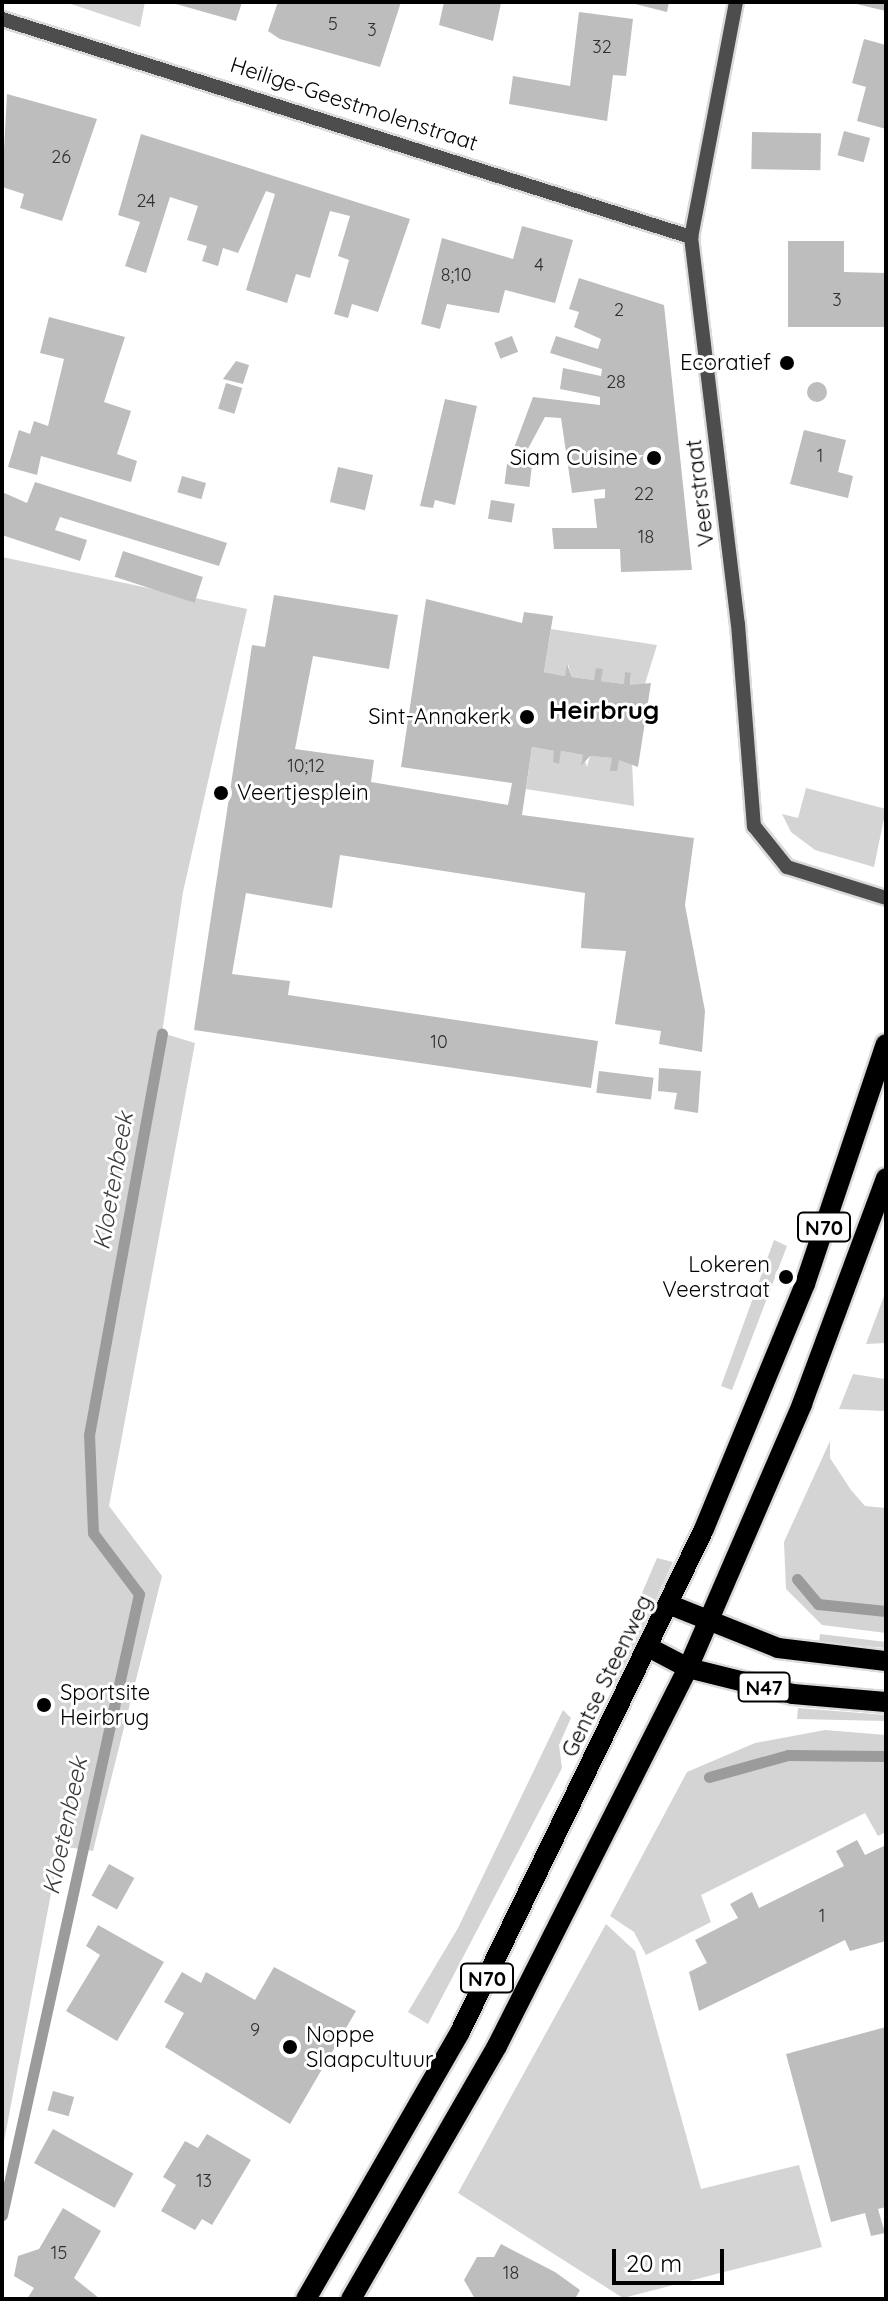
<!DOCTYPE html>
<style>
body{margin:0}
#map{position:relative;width:888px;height:2301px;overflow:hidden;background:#fff;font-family:Quicksand,sans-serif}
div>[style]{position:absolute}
.green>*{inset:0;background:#d4d4d4}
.stream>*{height:11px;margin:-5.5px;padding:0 5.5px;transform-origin:5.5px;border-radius:5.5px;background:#9b9b9b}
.building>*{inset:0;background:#bdbdbd;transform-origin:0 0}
.round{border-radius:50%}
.roads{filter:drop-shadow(2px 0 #dbdbdb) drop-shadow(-2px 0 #dbdbdb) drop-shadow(0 2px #dbdbdb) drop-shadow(0 -2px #dbdbdb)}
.minor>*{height:14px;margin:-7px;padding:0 7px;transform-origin:7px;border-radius:7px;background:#4d4d4d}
.major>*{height:20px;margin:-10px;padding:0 10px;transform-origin:10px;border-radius:10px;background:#000}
.dots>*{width:22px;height:22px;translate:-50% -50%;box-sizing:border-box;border:4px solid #fff;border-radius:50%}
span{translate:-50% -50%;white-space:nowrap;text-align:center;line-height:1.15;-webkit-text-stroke:6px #fff;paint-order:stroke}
.number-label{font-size:18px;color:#2f2f2f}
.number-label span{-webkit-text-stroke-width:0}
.shield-label span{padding:2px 6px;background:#fff;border:2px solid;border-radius:6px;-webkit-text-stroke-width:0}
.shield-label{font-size:20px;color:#000;font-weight:700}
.street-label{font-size:22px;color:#000}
.poi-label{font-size:22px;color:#000}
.right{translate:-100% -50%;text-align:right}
.left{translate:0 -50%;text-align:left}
.water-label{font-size:24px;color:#3c3c3c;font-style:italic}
.quarter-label{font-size:26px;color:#000;font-weight:700}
.frame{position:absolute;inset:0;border:4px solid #000;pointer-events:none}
.scale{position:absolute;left:612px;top:2249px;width:112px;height:36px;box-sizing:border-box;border:4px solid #000;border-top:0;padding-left:10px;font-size:24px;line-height:28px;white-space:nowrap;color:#000;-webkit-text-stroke:6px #fff;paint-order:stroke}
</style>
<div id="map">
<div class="green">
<i style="clip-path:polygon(65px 2px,145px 2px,140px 27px)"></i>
<i style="clip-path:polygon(2px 557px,247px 609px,183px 892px,162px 1033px,195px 1043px,109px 1506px,162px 1576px,93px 1851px,60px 1846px,2px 2152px)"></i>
<i style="clip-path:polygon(551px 629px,657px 645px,644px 687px,630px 685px,631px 673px,624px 684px,601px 681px,602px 669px,594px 680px,572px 677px,568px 664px,565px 676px,544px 672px)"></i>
<i style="clip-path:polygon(532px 747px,554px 751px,558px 763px,561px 751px,583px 755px,587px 767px,590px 756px,612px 758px,611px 771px,619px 760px,632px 761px,634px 806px,526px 789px)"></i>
<i style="clip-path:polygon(806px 788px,886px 809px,874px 867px,815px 850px,791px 832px,782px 814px,798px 818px)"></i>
<i style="clip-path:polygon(774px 1240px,787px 1246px,732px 1390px,721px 1386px)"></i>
<i style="clip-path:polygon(886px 1289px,886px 1343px,866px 1344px,884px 1296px)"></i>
<i style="clip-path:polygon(853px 1374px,885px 1379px,884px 1411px,839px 1409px)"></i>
<i style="clip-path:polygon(830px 1441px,830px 1458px,851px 1490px,865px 1506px,886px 1508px,886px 1633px,822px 1625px,786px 1589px,784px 1542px)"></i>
<i style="clip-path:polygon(657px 1558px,673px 1562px,616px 1686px,606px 1677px)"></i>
<i style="clip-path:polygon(820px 1634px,886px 1642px,886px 1648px,819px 1642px)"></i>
<i style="clip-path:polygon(798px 1708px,886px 1715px,886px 1721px,797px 1719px)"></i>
<i style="clip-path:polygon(563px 1710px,571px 1718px,559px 1745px,562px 1768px,428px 2024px,408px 2012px,458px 1928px)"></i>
<i style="clip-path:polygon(825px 1730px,886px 1735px,886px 1832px,878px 1836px,865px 1813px,701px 1895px,711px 1922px,646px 1955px,634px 1932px,610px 1916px,687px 1772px,755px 1743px)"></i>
<i style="clip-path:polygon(606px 1924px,635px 1951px,701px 2189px,799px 2165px,822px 2247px,623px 2298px,458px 2193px)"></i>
</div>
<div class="stream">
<i style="left:797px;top:1579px;width:33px;rotate:50deg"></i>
<i style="left:818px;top:1604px;width:68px;rotate:5.9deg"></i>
<i style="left:709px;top:1777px;width:82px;rotate:-15.6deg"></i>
<i style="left:788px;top:1755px;width:98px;rotate:0.6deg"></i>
<i style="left:2px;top:2215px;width:636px;rotate:-77.56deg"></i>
<i style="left:139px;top:1594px;width:76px;rotate:-127deg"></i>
<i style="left:93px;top:1533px;width:98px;rotate:-92.3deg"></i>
<i style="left:89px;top:1435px;width:408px;rotate:-79.7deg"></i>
</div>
<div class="building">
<i style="clip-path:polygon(169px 2px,242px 2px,236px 21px)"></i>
<i style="clip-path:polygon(278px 2px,401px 2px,380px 67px,280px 39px,268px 31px)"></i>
<i style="clip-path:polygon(444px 2px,501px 3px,493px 41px,439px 25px)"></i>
<i style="clip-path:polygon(627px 2px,669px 2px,667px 12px)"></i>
<i style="clip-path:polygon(852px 2px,886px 2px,886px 11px,852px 3px)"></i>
<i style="clip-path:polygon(579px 12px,633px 19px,626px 76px,613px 75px,607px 121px,509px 104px,513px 76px,570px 86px)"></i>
<i style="clip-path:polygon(864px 39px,886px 45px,886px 129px,857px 121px,866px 87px,852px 83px)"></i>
<i style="clip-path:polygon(7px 94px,97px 119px,62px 221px,20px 208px,24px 194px,2px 187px)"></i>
<i style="left:844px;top:131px;width:27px;height:25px;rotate:15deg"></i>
<i style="left:752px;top:132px;width:69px;height:37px;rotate:1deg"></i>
<i style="clip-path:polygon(141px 134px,410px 219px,378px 312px,352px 304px,348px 318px,334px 314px,349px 260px,338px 256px,350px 216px,330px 211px,310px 278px,296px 274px,287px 303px,246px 290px,275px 194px,266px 191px,238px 253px,223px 248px,218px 266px,202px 261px,207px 246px,187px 240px,198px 206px,170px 197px,146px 273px,125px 266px,140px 222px,118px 215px)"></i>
<i style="clip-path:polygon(522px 226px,573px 240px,555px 303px,505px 290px,499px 313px,447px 304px,440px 329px,421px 324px,442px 238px,513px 259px)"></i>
<i style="clip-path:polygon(788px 241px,844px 241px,844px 272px,886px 273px,886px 327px,788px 327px)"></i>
<i style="clip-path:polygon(579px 278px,664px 305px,692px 570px,621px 572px,620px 549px,554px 549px,552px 528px,597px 528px,594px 499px,605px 498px,605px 489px,572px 493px,561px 418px,545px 417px,522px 460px,511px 456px,533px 397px,600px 405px,600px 397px,560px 389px,563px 368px,601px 376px,602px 369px,550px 353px,556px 336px,598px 349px,601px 339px,574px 327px,579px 312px,569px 309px)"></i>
<i style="clip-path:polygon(49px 317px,125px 337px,104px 402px,131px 411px,117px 454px,137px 461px,131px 482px,41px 456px,37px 475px,8px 467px,19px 430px,30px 434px,34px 421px,48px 426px,64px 359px,40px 353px)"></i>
<i style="left:512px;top:336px;width:17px;height:19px;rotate:69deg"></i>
<i style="clip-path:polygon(236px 361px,249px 365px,243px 384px,223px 379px)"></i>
<i class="round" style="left:807px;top:382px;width:20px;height:20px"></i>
<i style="left:226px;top:383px;width:17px;height:27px;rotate:17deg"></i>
<i style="clip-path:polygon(445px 399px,477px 406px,455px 505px,435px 500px,433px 508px,420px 506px)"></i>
<i style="clip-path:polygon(804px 430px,846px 440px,838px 472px,853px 476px,848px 498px,790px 484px)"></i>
<i style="left:507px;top:464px;width:25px;height:20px;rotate:7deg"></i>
<i style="left:338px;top:467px;width:36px;height:36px;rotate:13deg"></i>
<i style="left:182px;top:476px;width:25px;height:17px;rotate:16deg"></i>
<i style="clip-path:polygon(35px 482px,227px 543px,219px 566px,60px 517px,55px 530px,87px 540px,80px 561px,2px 535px,2px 492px,27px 503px)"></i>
<i style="left:491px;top:500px;width:24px;height:19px;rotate:9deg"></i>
<i style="left:123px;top:551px;width:84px;height:27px;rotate:18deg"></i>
<i style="clip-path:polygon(274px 595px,398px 615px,389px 669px,313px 656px,295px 749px,374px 760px,371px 782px,508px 805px,512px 783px,401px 767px,426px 599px,522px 623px,524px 612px,553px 616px,544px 672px,565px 676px,567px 664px,572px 677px,594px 680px,596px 668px,603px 669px,601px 681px,624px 684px,625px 672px,631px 673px,630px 685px,651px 683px,638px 767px,619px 760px,617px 771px,610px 771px,612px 758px,590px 756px,581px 766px,583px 755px,561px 751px,559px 764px,553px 762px,554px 751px,532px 747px,522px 815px,694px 838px,685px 905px,705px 1011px,702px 1052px,659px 1044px,661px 1031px,615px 1024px,626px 951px,581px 948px,585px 893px,340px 855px,332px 908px,246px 893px,232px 974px,290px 981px,288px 995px,598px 1041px,591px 1088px,194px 1030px,252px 645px,265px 647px)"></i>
<i style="clip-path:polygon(659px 1068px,701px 1071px,698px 1113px,674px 1109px,677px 1093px,658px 1091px)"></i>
<i style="left:599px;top:1071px;width:55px;height:22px;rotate:7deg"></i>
<i style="clip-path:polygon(857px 1840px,865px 1855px,886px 1845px,886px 1941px,850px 1951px,845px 1940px,699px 2011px,689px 1972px,707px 1963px,695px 1940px,738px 1918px,730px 1904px,752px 1892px,759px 1908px,844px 1866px,836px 1851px)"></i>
<i style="left:109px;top:1864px;width:29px;height:36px;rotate:29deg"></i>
<i style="clip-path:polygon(98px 1925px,164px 1962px,117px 2041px,66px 2011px,100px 1955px,86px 1946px)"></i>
<i style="clip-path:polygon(274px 1967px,356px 2011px,290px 2124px,165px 2047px,184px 2013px,164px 2002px,182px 1972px,201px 1983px,206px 1972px,255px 2000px)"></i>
<i style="clip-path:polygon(886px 2027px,886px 2207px,878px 2209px,885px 2233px,871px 2236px,865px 2213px,831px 2222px,786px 2054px)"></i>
<i style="left:53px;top:2091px;width:22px;height:20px;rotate:16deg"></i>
<i style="left:53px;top:2129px;width:92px;height:39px;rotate:29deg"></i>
<i style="clip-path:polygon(207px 2134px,251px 2160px,212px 2225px,202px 2219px,195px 2230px,161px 2211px,176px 2185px,163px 2177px,185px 2141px,198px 2148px)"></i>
<i style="clip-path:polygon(63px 2208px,101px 2231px,74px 2278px,100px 2299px,27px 2299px,34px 2288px,14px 2276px,18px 2256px,39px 2249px)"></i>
<i style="clip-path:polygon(501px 2244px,555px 2272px,580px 2290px,575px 2299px,475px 2299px,464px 2280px,477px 2257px,494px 2257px)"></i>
</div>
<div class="roads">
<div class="minor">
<i style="left:736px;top:2px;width:239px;rotate:100.8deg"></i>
<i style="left:691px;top:237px;width:390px;rotate:83.1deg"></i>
<i style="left:738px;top:624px;width:203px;rotate:85.5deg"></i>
<i style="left:754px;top:826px;width:53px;rotate:51.2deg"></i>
<i style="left:787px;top:867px;width:104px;rotate:17.4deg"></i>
<i style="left:2px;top:19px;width:723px;rotate:17.56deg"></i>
</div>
<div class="major">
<i style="left:668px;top:1604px;width:118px;rotate:21.8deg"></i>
<i style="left:778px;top:1648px;width:109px;rotate:6.9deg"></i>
<i style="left:648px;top:1647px;width:45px;rotate:27.7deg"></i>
<i style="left:688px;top:1668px;width:108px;rotate:13.9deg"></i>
<i style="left:793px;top:1694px;width:93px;rotate:4.9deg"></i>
<i style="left:306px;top:2299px;width:308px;rotate:-60deg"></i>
<i style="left:460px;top:2032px;width:559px;rotate:-64.12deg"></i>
<i style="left:704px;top:1529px;width:265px;rotate:-67.6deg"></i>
<i style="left:805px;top:1284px;width:253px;rotate:-71.4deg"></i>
<i style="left:351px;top:2299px;width:292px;rotate:-60deg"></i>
<i style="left:497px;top:2046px;width:424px;rotate:-63.2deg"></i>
<i style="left:688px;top:1668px;width:288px;rotate:-66.6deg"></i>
<i style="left:802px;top:1404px;width:241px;rotate:-69.6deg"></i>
</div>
</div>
<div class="dots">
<i style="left:787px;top:363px;background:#000"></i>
<i style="left:654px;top:458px;background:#000"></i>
<i style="left:527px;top:717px;background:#000"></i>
<i style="left:221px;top:793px;background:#000"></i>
<i style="left:786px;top:1277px;background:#000"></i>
<i style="left:44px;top:1705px;background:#000"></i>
<i style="left:290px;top:2047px;background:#000"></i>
</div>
<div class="number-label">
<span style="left:333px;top:24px">5</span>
<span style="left:372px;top:30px">3</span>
<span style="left:602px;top:47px">32</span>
<span style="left:61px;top:157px">26</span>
<span style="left:146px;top:201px">24</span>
<span style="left:539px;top:265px">4</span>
<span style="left:456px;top:275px">8;10</span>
<span style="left:837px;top:300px">3</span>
<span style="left:619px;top:310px">2</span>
<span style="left:616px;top:382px">28</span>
<span style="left:820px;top:456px">1</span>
<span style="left:644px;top:494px">22</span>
<span style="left:646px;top:537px">18</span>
<span style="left:306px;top:766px">10;12</span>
<span style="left:439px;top:1042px">10</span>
<span style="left:822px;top:1916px">1</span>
<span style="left:255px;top:2030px">9</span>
<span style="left:204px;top:2181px">13</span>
<span style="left:59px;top:2253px">15</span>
<span style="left:511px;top:2273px">18</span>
</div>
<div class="shield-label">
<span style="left:824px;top:1227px">N70</span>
<span style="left:764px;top:1687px">N47</span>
<span style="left:487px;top:1978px">N70</span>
</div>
<div class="street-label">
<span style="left:354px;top:104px;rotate:18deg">Heilige-Geestmolenstraat</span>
<span style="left:700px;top:493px;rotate:-97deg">Veerstraat</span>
<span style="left:607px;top:1676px;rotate:-64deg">Gentse Steenweg</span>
</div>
<div class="poi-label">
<span class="right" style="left:771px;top:363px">Ecoratief</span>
<span class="right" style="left:638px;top:458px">Siam Cuisine</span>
<span class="right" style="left:511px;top:717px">Sint-Annakerk</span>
<span class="left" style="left:237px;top:793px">Veertjesplein</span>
<span class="right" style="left:770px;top:1277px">Lokeren<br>Veerstraat</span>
<span class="left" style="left:60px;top:1705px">Sportsite<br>Heirbrug</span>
<span class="left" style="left:306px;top:2047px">Noppe<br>Slaapcultuur</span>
</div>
<div class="water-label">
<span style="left:113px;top:1181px;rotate:-80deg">Kloetenbeek</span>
<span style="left:65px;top:1826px;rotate:-78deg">Kloetenbeek</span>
</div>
<div class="quarter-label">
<span style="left:604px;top:710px">Heirbrug</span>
</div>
<div class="frame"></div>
<div class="scale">20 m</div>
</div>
